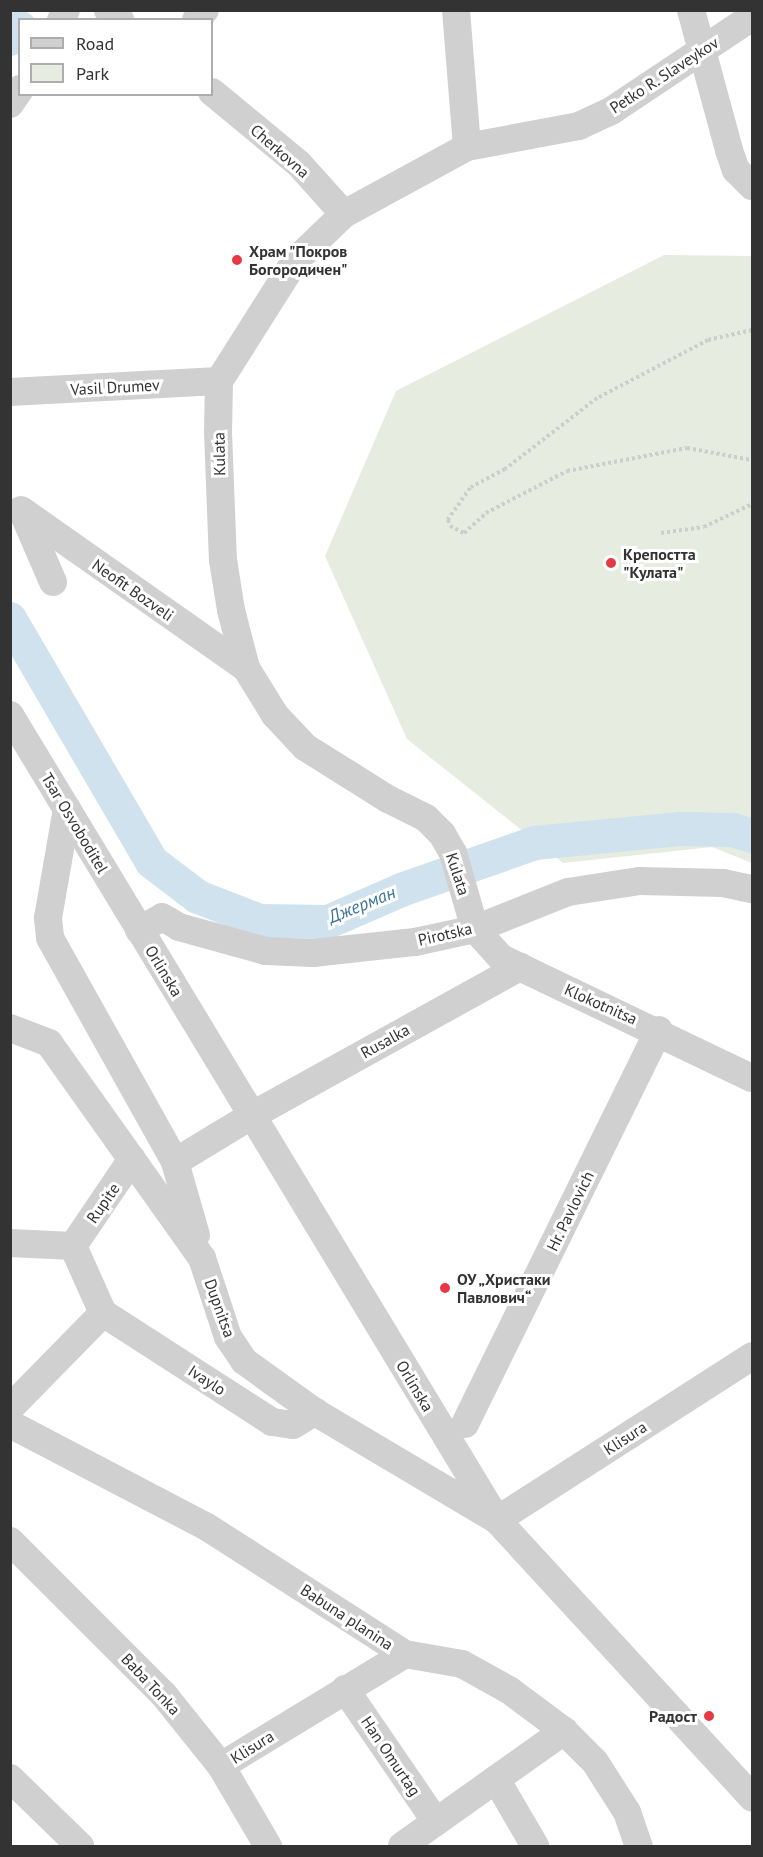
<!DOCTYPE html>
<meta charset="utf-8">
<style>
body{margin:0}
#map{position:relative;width:763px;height:1857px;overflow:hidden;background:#fff;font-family:"PT Sans",sans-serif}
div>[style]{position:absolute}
.green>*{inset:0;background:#e6ecdf}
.river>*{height:34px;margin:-17px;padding:0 17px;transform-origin:17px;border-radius:17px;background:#cfe2ee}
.path>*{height:4px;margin-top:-2px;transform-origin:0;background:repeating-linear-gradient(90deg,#cdcdcd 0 3px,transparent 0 6px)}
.minor>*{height:28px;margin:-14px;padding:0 14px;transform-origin:14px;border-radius:14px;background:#d0d0d0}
.dots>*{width:16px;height:16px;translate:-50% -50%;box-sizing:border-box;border:3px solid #fff;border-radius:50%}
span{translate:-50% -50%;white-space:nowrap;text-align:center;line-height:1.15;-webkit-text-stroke:6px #fff;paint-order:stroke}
.street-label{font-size:16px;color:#333}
.poi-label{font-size:16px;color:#333;font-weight:700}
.left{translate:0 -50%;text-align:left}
.right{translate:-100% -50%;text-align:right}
.water-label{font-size:18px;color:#3f7597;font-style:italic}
.frame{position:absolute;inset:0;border:12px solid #333;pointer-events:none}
.legend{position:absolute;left:18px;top:18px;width:195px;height:78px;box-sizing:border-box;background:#fff;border:2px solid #adadad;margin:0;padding:8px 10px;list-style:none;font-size:18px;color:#333}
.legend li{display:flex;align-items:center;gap:12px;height:30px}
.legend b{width:30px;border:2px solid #adadad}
</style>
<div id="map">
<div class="green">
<i style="clip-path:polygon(664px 255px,752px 256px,752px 863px,712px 847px,563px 863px,407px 739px,325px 556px,396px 391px)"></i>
</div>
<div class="river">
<i style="left:10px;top:39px;width:15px;rotate:-48deg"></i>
<i style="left:10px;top:619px;width:281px;rotate:59.7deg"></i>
<i style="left:152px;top:862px;width:58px;rotate:37.3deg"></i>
<i style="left:198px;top:897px;width:66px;rotate:21.2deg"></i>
<i style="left:260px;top:921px;width:68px;rotate:0.8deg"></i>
<i style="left:328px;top:922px;width:83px;rotate:-23.5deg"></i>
<i style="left:404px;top:889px;width:139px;rotate:-19.3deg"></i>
<i style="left:535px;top:843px;width:147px;rotate:-5.5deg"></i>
<i style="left:681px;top:829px;width:52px;rotate:1.1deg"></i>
<i style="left:733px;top:830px;width:20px;rotate:18deg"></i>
</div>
<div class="path">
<i style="left:752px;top:330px;width:45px;rotate:167.2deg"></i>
<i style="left:708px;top:340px;width:125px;rotate:152.4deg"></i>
<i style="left:597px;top:398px;width:116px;rotate:142.3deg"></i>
<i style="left:505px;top:469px;width:40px;rotate:152deg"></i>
<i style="left:470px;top:488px;width:39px;rotate:125deg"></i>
<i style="left:448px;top:520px;width:6px;rotate:72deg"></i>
<i style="left:450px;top:526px;width:16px;rotate:27deg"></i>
<i style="left:464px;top:533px;width:30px;rotate:-42deg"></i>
<i style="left:486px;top:513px;width:91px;rotate:-27.4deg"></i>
<i style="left:567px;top:471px;width:122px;rotate:-10.9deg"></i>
<i style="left:687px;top:448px;width:66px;rotate:10.5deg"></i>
<i style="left:661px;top:533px;width:43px;rotate:-7.9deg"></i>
<i style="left:704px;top:527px;width:53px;rotate:-25.6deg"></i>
</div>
<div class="minor">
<i style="left:108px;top:10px;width:16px;rotate:40deg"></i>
<i style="left:456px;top:10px;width:137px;rotate:85.4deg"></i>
<i style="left:691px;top:10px;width:145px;rotate:74.8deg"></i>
<i style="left:729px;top:150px;width:21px;rotate:71deg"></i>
<i style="left:736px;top:170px;width:23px;rotate:45deg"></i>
<i style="left:752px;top:17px;width:169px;rotate:146.3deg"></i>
<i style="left:611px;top:111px;width:35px;rotate:155deg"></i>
<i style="left:579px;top:126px;width:114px;rotate:169.4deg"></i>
<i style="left:467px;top:147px;width:140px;rotate:151.4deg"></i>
<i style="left:344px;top:214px;width:68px;rotate:136.2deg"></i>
<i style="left:295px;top:261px;width:142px;rotate:122.3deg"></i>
<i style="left:219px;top:381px;width:51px;rotate:91.1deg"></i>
<i style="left:218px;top:432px;width:128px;rotate:87.8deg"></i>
<i style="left:223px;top:560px;width:51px;rotate:80.9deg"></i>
<i style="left:231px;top:610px;width:60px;rotate:75.5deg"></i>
<i style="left:246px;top:668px;width:55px;rotate:58.3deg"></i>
<i style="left:275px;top:715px;width:44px;rotate:46.8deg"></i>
<i style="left:305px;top:747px;width:98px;rotate:32.1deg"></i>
<i style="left:388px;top:799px;width:42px;rotate:26.6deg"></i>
<i style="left:426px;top:818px;width:23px;rotate:45deg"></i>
<i style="left:442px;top:834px;width:22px;rotate:60deg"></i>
<i style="left:453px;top:853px;width:79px;rotate:73.9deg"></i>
<i style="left:475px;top:929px;width:39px;rotate:48deg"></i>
<i style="left:501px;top:958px;width:278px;rotate:25.6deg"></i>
<i style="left:61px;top:20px;width:11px;rotate:-63deg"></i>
<i style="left:196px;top:20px;width:13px;rotate:-48deg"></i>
<i style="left:212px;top:92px;width:113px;rotate:39.6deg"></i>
<i style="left:299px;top:164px;width:67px;rotate:48deg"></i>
<i style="left:10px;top:104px;width:18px;rotate:-56deg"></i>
<i style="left:10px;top:392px;width:209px;rotate:-3deg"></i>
<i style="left:21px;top:510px;width:275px;rotate:35.1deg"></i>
<i style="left:24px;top:515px;width:73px;rotate:66.6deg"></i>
<i style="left:10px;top:715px;width:941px;rotate:58.83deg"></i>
<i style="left:497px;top:1520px;width:377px;rotate:47.4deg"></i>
<i style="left:67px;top:809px;width:111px;rotate:99.9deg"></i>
<i style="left:48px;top:918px;width:20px;rotate:84deg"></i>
<i style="left:50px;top:938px;width:257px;rotate:60.8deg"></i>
<i style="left:175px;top:1162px;width:76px;rotate:74deg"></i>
<i style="left:139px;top:930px;width:26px;rotate:-29deg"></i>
<i style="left:162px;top:917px;width:20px;rotate:30deg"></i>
<i style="left:179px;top:927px;width:90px;rotate:15.4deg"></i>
<i style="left:266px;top:951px;width:47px;rotate:2.4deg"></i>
<i style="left:313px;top:953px;width:103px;rotate:-6.2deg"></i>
<i style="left:415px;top:942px;width:61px;rotate:-12.2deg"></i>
<i style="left:475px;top:929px;width:100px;rotate:-21.7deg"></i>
<i style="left:568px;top:892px;width:73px;rotate:-8.7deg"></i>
<i style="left:640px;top:881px;width:83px;rotate:1.4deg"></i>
<i style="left:723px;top:883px;width:30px;rotate:12deg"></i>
<i style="left:10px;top:1028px;width:42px;rotate:21deg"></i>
<i style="left:49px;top:1043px;width:264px;rotate:54.6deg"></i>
<i style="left:202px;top:1258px;width:83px;rotate:71.8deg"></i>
<i style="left:228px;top:1337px;width:29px;rotate:56deg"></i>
<i style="left:244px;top:1361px;width:87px;rotate:35.7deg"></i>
<i style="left:315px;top:1412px;width:212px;rotate:30.7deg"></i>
<i style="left:497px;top:1520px;width:303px;rotate:-32.7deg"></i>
<i style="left:175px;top:1162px;width:89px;rotate:-31.2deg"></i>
<i style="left:251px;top:1116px;width:308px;rotate:-29deg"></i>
<i style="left:10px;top:1243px;width:63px;rotate:2.7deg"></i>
<i style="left:73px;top:1246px;width:73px;rotate:65.9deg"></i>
<i style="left:73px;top:1246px;width:105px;rotate:-55.9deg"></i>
<i style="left:103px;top:1313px;width:201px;rotate:32.8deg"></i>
<i style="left:272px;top:1422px;width:21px;rotate:8deg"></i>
<i style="left:293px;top:1425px;width:26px;rotate:-31deg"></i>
<i style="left:10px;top:1408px;width:133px;rotate:-45.6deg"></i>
<i style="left:10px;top:1424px;width:222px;rotate:27.6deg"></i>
<i style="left:207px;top:1527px;width:235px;rotate:32.7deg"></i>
<i style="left:405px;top:1654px;width:58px;rotate:10deg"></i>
<i style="left:462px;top:1664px;width:54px;rotate:29deg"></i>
<i style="left:509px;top:1690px;width:69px;rotate:36.7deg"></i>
<i style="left:564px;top:1731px;width:44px;rotate:45deg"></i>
<i style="left:595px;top:1762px;width:59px;rotate:57.4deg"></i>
<i style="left:627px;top:1812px;width:36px;rotate:71deg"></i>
<i style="left:465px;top:1424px;width:439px;rotate:-63.8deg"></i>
<i style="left:10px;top:1541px;width:218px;rotate:45deg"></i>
<i style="left:164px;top:1695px;width:91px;rotate:51.2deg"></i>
<i style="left:221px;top:1766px;width:93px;rotate:59.6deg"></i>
<i style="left:345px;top:1689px;width:161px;rotate:55.6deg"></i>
<i style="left:221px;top:1766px;width:215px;rotate:-31.3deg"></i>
<i style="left:10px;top:1778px;width:98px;rotate:44.2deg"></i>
<i style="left:496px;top:1779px;width:78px;rotate:59.8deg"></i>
<i style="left:402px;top:1846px;width:199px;rotate:-35.4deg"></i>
</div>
<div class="dots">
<i style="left:237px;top:260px;background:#e63946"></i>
<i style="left:611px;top:563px;background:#e63946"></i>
<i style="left:445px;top:1288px;background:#e63946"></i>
<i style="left:709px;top:1716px;background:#e63946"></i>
</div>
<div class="street-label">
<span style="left:664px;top:75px;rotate:-33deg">Petko R. Slaveykov</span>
<span style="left:280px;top:151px;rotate:41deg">Cherkovna</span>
<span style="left:115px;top:387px;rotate:-3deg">Vasil Drumev</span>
<span style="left:219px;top:454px;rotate:-91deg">Kulata</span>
<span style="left:133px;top:590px;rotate:35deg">Neofit Bozveli</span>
<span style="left:75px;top:823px;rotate:59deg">Tsar Osvoboditel</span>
<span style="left:458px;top:874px;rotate:72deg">Kulata</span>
<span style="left:445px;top:934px;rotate:-13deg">Pirotska</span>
<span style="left:164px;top:971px;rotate:59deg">Orlinska</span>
<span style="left:601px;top:1004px;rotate:24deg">Klokotnitsa</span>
<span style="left:385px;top:1041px;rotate:-29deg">Rusalka</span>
<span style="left:103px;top:1203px;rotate:-55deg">Rupite</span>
<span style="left:570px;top:1211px;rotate:-64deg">Hr. Pavlovich</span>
<span style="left:220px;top:1308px;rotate:70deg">Dupnitsa</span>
<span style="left:207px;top:1380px;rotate:33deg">Ivaylo</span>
<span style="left:415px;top:1386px;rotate:59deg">Orlinska</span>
<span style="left:625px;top:1438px;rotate:-33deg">Klisura</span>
<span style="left:347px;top:1617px;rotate:33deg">Babuna planina</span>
<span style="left:151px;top:1684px;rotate:47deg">Baba Tonka</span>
<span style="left:252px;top:1747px;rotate:-32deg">Klisura</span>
<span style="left:391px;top:1756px;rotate:56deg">Han Omurtag</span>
</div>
<div class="poi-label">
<span class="left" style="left:249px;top:260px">Храм "Покров<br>Богородичен"</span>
<span class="left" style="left:623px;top:563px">Крепостта<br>"Кулата"</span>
<span class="left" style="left:457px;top:1288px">ОУ „Христаки<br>Павлович“</span>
<span class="right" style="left:697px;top:1716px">Радост</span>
</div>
<div class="water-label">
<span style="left:362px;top:905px;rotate:-22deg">Джерман</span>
</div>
<div class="frame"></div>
<ul class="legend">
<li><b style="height:8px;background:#d0d0d0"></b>Road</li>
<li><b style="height:16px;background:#e6ecdf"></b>Park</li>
</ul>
</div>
